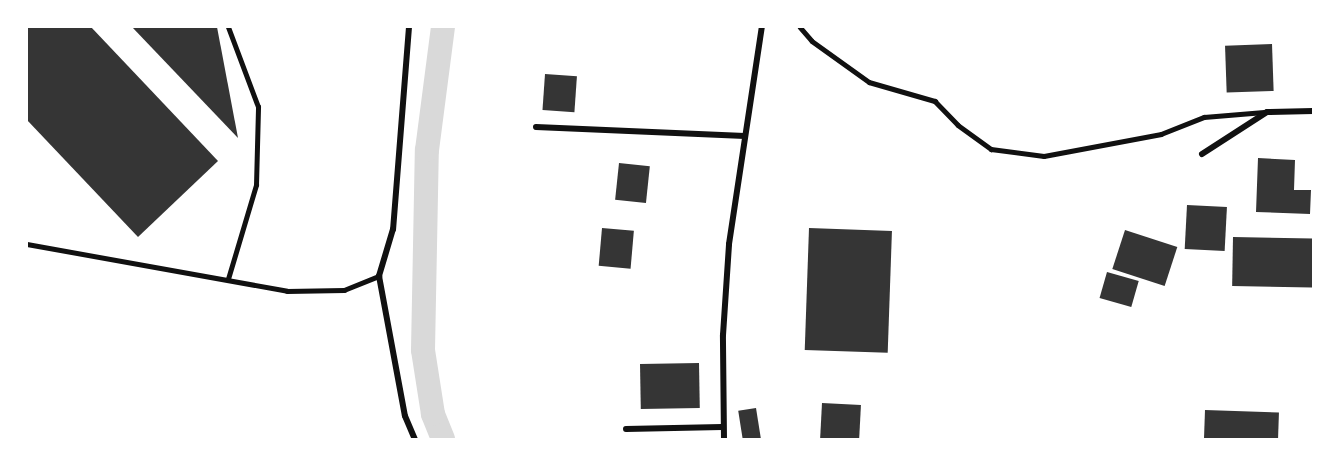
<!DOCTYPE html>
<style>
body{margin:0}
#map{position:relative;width:1340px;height:466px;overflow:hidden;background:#fff;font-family:Jost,sans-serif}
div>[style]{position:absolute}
.canal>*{height:24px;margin:-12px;padding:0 12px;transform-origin:12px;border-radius:12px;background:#d9d9d9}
.building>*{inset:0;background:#353535;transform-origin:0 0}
.service>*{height:4.5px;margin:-2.25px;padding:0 2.25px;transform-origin:2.25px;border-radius:2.25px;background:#111}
.minor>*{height:6px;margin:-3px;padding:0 3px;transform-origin:3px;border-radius:3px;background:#111}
span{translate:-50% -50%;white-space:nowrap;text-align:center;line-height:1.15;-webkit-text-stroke:4.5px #fff;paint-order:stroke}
.frame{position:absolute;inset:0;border:28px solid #fff;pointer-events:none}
</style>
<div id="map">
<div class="canal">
<i style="left:443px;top:439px;width:27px;rotate:-112deg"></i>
<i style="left:433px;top:414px;width:65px;rotate:-98.9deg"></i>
<i style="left:423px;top:350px;width:200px;rotate:-88.9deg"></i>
<i style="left:427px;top:150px;width:124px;rotate:-82.6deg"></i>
</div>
<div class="building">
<i style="clip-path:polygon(27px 27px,91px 27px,218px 161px,138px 237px,27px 120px)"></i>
<i style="clip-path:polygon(132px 27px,217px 27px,238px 138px)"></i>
<i style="left:1272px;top:44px;width:47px;height:47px;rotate:88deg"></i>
<i style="left:545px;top:74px;width:32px;height:36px;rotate:4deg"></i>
<i style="clip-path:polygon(1258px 158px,1295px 160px,1294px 190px,1311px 190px,1310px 214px,1256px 212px)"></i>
<i style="left:619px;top:163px;width:31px;height:37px;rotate:6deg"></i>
<i style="left:1187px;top:205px;width:40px;height:44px;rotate:3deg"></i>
<i style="left:602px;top:228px;width:32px;height:38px;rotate:5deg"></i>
<i style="left:809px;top:228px;width:83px;height:122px;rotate:2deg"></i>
<i style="left:1125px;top:230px;width:55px;height:41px;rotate:18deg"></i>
<i style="left:1233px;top:237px;width:80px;height:49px;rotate:1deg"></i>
<i style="left:1107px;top:272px;width:33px;height:27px;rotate:16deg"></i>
<i style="left:699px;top:363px;width:45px;height:59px;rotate:89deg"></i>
<i style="left:822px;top:403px;width:39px;height:36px;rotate:3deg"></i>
<i style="left:756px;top:408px;width:31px;height:18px;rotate:81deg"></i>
<i style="left:1205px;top:410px;width:74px;height:29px;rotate:2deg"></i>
</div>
<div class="service">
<i style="left:800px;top:27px;width:18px;rotate:49deg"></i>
<i style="left:812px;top:41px;width:70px;rotate:35.7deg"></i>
<i style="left:869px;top:82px;width:69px;rotate:16.1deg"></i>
<i style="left:935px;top:101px;width:33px;rotate:46deg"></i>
<i style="left:958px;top:125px;width:41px;rotate:36deg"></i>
<i style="left:991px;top:149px;width:53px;rotate:7.5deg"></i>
<i style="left:1044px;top:156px;width:119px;rotate:-10.6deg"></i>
<i style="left:1161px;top:134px;width:46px;rotate:-21.6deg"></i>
<i style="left:1204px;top:117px;width:60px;rotate:-4.8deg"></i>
<i style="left:27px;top:244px;width:264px;rotate:10.2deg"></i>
<i style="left:287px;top:291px;width:57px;rotate:-1deg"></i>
<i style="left:344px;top:290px;width:38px;rotate:-22deg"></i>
<i style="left:228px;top:279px;width:98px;rotate:-73.4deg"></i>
<i style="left:256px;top:185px;width:78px;rotate:-88.5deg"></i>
<i style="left:258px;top:107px;width:85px;rotate:-110.6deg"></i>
</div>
<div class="minor">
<i style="left:409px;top:27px;width:203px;rotate:94.5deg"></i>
<i style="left:393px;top:229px;width:49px;rotate:106.6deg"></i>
<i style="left:379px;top:276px;width:142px;rotate:79.5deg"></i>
<i style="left:405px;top:416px;width:25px;rotate:67deg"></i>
<i style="left:536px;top:127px;width:209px;rotate:2.5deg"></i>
<i style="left:1202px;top:154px;width:77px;rotate:-32.9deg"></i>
<i style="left:1267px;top:112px;width:46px;rotate:-1.2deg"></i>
<i style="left:626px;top:429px;width:96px;rotate:-1.2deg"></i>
<i style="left:724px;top:439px;width:104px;rotate:-90.6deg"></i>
<i style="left:723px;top:335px;width:91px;rotate:-86.2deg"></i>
<i style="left:729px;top:244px;width:219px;rotate:-81.4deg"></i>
</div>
<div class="frame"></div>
</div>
